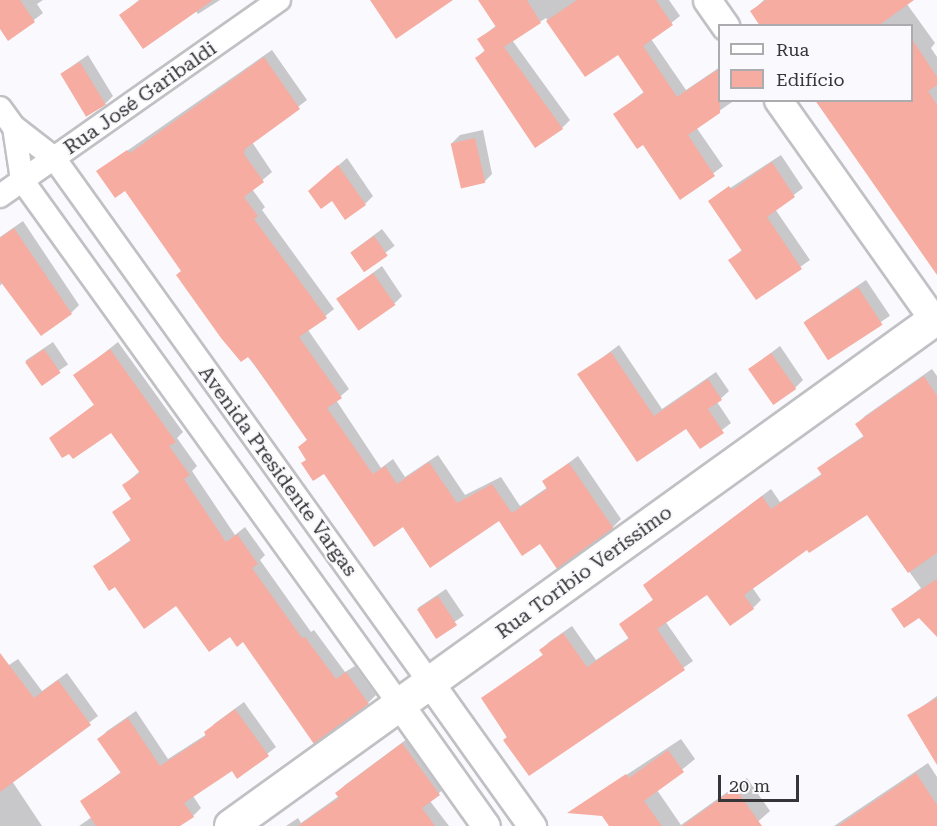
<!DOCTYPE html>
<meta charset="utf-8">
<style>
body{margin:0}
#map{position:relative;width:937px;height:826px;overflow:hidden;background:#fafafe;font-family:"Roboto Serif",serif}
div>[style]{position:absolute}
.shadow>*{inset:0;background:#0003;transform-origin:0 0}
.building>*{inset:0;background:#f6aca0;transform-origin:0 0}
.roads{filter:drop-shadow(2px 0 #c1c0c4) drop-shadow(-2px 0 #c1c0c4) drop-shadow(0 2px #c1c0c4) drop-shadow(0 -2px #c1c0c4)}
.minor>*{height:22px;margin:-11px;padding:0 11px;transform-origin:11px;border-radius:11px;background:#fff}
.tertiary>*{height:27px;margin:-13.5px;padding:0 13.5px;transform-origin:13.5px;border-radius:13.5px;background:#fff}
.secondary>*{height:32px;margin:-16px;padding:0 16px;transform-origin:16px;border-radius:16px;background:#fff}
span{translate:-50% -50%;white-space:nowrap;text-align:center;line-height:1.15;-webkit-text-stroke:4.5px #fafafe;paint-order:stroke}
.street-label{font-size:20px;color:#363638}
.legend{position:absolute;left:718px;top:24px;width:195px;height:78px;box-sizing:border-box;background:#fafafe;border:2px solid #acacaf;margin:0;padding:8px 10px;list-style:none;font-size:18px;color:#363638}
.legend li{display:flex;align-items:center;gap:12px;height:30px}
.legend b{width:30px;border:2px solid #acacaf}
.scale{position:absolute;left:718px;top:775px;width:81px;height:27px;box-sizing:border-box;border:3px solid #363638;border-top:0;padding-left:8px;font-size:18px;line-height:21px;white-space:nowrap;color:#363638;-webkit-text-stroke:4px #fafafe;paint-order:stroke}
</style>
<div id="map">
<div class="shadow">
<i style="clip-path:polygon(0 0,43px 0,37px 4px,43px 13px,9px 39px,0 26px)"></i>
<i style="clip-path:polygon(139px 0,220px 0,198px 14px,195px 10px,121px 15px)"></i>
<i style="clip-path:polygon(480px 0,669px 0,680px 16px,651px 39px,686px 90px,720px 67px,720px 100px,735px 100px,696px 127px,723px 166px,680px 198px,643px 143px,615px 114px,645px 91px,619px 53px,585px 75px,546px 18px,512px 40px,570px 120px,562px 128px,477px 58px,486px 49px,479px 39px,497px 25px)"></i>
<i style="clip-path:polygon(764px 0,904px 0,935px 43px,931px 48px,937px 57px,937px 272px,815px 100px,912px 100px,912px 26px,762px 26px,752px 11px)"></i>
<i style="clip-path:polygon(272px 50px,307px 100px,252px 142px,272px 172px,252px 189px,265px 207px,262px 210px,334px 309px,308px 330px,349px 389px,336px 400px,381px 468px,393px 459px,405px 477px,438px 455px,465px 495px,501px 477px,520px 506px,548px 487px,544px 481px,578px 456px,621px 519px,613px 527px,540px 542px,500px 519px,404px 525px,324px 472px,307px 459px,299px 447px,308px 439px,126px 189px,98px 171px)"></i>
<i style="clip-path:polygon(88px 55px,113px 96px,105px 104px,62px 73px)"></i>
<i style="clip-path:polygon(483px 130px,492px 174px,484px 182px,452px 143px,460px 135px)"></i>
<i style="clip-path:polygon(781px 155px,803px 188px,775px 209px,810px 260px,756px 298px,730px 260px,743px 249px,710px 201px)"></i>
<i style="clip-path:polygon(347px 158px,373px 196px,365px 204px,332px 199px,318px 183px)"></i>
<i style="clip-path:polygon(23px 221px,79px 305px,71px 313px,3px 282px,0 286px,0 237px)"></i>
<i style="left:382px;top:229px;width:21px;height:38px;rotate:53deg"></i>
<i style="clip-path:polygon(382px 266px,402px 296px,394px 304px,338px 299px)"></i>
<i style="left:866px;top:280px;width:43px;height:74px;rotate:56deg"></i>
<i style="left:53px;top:342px;width:27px;height:33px;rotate:56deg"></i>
<i style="clip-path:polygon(118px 342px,183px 432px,177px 438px,197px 466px,192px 471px,235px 535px,245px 527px,265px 555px,260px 560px,311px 632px,314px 630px,345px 672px,355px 666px,376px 695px,368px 703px,176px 604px,115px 585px,95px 566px,132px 539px,114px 513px,132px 498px,124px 485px,140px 471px,112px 431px,51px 438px,95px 404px,75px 376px)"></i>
<i style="clip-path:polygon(619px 345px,662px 409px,716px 372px,729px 391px,717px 402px,731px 423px,700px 447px,686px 427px,637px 460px,579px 375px)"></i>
<i style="clip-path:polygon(780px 346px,803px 380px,795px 388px,750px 369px)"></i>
<i style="clip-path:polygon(932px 369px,937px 376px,937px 635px,919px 616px,893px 609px,921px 588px,867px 513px,807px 547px,752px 587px,761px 600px,753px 608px,708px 592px,665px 621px,693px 661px,529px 774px,483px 698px,544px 654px,541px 650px,549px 642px,572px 626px,596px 660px,630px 637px,621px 624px,654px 599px,653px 578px,771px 489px,780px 502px,823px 473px,819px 469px,827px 461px,865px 435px,857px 424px,865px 416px)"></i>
<i style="left:446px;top:589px;width:32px;height:34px;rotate:56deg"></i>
<i style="clip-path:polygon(18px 659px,42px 691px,67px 673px,98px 716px,12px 781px,42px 826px,0 826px,0 671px)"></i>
<i style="clip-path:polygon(937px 696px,937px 732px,909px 716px)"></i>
<i style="clip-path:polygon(244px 702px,276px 747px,238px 777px,232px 769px,193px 796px,201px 808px,193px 816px,177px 826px,79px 826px,92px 817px,81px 802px,121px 772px,99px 739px,107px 731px,136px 711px,168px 759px,207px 734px,214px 724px)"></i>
<i style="clip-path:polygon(411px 736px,447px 786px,430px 801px,449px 826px,286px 826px,298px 818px,301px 823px,339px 796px,337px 793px,345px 785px)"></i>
<i style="clip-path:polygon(681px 739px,695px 759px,657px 790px,681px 825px,747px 778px,770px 811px,753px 826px,611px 826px,603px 815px,570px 812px)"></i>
<i style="clip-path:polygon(928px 763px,937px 777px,937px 826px,834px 826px)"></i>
</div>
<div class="building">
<i style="clip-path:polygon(0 0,20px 0,35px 22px,8px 41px,0 29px)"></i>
<i style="clip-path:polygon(140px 0,213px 0,143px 49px,119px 15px)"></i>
<i style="clip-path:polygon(370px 0,453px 0,396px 39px)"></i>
<i style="clip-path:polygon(478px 0,527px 0,541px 23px,504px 47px,563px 129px,535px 148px,475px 58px,485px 51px,477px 39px,496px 27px)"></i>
<i style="clip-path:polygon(577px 0,656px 0,673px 25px,643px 46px,677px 97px,720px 68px,720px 113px,688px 135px,715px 176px,680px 200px,643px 145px,637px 149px,613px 114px,644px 93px,618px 55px,585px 77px,546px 21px)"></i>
<i style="clip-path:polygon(766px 0,914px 0,878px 26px,760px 26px,750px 11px)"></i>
<i style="clip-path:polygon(912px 39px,937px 77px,937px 85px,928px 91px,937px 105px,937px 275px,815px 100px,912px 100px)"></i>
<i style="clip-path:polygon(264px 57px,300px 109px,245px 149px,244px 154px,264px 182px,244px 197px,258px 216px,254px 219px,327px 318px,299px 337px,342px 398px,327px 408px,373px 474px,385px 466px,397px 484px,429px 462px,457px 503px,492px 484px,512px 513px,547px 489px,542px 481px,569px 463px,614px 529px,557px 569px,540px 544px,522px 556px,499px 521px,430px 568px,403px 527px,374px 547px,324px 474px,313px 481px,301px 463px,306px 460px,298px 447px,307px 440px,254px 364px,248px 357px,241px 362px,221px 338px,176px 275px,181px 271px,125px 191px,115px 198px,96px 171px,127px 150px,130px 153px)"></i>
<i style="left:80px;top:62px;width:50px;height:23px;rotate:59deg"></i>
<i style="left:475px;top:138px;width:46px;height:25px;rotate:77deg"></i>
<i style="clip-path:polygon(772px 162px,795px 197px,767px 217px,802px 269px,756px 300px,728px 260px,742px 251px,708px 201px,729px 186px,732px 190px)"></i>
<i style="clip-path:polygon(338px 165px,366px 205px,345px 220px,332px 201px,321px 209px,308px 191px)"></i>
<i style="clip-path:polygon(14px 228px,72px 314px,41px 336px,0 281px,0 238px)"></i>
<i style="left:374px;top:236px;width:24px;height:29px;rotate:55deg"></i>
<i style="left:373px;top:273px;width:39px;height:45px;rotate:55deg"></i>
<i style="left:858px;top:287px;width:45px;height:65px;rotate:57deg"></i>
<i style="left:44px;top:349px;width:29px;height:23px;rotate:55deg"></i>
<i style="clip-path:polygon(110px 349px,176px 442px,169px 446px,190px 475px,184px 479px,226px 542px,237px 534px,258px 564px,252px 568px,302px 638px,305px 637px,336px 679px,346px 672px,369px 704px,314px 744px,243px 642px,237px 647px,230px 637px,209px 652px,176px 606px,144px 629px,115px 587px,109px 591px,93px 566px,131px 541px,112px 512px,131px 499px,122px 485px,140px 473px,111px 433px,73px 459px,69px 454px,62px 458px,49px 438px,94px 405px,73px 375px)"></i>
<i style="clip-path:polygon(611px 352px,654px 416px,708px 379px,722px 400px,708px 409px,724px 433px,700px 449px,686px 429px,637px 462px,577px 374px)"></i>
<i style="left:771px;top:353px;width:44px;height:28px;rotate:55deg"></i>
<i style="clip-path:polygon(924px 376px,937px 396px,937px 553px,908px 573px,867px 515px,809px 553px,807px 550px,744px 595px,754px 609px,730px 626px,707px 595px,657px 629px,685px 670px,529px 776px,503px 740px,507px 737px,481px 698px,543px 655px,539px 650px,563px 633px,587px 667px,629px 639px,619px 624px,653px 600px,643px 585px,762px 496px,771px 509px,822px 475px,817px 468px,864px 437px,855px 424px)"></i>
<i style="clip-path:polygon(937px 579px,937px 637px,919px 618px,904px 628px,891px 609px)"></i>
<i style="left:438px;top:596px;width:35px;height:25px;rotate:57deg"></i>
<i style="clip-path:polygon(0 653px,34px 698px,58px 680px,91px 725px,0 792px)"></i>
<i style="clip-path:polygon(937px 698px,937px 765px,907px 715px)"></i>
<i style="clip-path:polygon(235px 709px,269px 756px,237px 779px,232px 771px,184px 803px,194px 817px,180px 826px,96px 826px,80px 801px,121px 773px,97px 739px,128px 718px,160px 766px,206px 736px,204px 732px)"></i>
<i style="clip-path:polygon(402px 743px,440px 795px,422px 808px,435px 826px,298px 826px,339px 798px,335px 793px)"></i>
<i style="clip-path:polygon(668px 750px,684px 772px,644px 801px,662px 826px,609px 826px,602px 816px,567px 813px,626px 774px,629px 778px)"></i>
<i style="clip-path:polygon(916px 773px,937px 805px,937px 826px,838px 826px)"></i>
<i style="clip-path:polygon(735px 788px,762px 826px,682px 826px)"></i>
</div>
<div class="roads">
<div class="minor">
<i style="left:0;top:108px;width:24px;rotate:54deg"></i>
<i style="left:14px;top:127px;width:51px;rotate:37.8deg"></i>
<i style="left:54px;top:158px;width:646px;rotate:54.39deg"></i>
<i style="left:14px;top:127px;width:54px;rotate:81.4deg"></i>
<i style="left:22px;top:180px;width:647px;rotate:54.25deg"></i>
<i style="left:0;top:196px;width:341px;rotate:-35.1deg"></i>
</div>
<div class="tertiary">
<i style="left:707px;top:0;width:32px;rotate:55deg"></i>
<i style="left:778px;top:100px;width:270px;rotate:54.7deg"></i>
<i style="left:430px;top:683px;width:176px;rotate:54.5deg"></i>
<i style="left:400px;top:705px;width:148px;rotate:54.6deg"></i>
</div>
<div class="secondary">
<i style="left:231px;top:826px;width:870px;rotate:-35.74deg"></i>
</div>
</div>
<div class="street-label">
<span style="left:140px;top:98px;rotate:-35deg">Rua José Garibaldi</span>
<span style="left:278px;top:471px;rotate:54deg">Avenida Presidente Vargas</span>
<span style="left:584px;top:572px;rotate:-36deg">Rua Toríbio Veríssimo</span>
</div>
<ul class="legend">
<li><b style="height:8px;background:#fff"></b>Rua</li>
<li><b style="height:16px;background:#f6aca0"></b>Edifício</li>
</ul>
<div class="scale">20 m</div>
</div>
